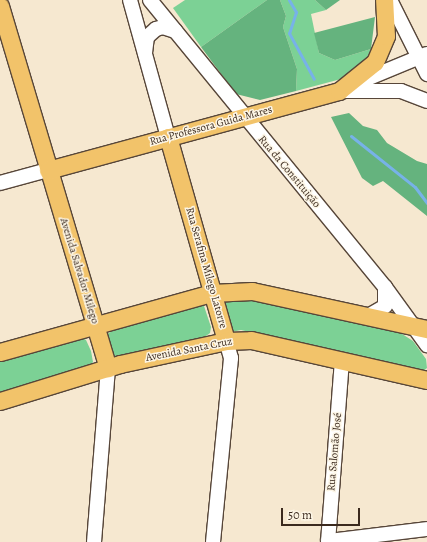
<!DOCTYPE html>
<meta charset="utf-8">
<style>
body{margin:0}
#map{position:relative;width:427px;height:542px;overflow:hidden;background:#f6e8d0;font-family:Alegreya,serif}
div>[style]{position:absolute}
.green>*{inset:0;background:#7cd195}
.forest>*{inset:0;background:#65b37e}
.stream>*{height:3px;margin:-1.5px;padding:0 1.5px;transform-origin:1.5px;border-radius:1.5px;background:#77b2e8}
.roads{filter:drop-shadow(1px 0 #574639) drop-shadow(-1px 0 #574639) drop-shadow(0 1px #574639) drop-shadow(0 -1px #574639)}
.minor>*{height:14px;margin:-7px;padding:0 7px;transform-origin:7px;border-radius:7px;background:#fff}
.major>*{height:17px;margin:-8.5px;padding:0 8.5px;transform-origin:8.5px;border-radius:8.5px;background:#f2c36a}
span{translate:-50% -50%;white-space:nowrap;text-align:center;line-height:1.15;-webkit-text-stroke:3px #fcf5e5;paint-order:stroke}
.street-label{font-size:11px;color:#3b2a1e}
.scale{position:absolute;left:281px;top:508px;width:79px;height:18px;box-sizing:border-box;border:2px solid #3b2a1e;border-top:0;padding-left:5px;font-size:12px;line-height:14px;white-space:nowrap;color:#3b2a1e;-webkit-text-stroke:3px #fcf5e5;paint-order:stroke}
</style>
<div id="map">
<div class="green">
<i style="clip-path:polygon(185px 0,267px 0,201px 47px,173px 8px)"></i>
<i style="clip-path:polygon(280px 0,315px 0,326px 10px,311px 14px,319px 53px,335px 60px,371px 49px,365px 62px,341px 79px,296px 91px,297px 69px,283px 27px,286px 16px)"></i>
<i style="clip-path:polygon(244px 297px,399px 332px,413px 341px,426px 359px,427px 368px,423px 371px,413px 370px,241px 330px,231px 332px,222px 308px,226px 299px)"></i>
<i style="clip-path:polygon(203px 303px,211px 327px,210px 333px,202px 339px,116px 357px,109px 348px,107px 334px,116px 329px)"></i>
<i style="clip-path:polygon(78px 335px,86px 340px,91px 351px,93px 362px,87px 371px,0 396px,0 359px)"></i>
</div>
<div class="forest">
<i style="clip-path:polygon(267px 0,280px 0,286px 16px,283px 27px,297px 69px,296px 91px,260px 100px,236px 94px,201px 47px)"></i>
<i style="clip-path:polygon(315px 0,340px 0,326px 10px)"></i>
<i style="clip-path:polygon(375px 17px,371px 49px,335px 60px,319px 53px,314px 33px)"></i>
<i style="clip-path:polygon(349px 113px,363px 126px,377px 130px,387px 143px,417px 161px,427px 164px,427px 216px,383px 181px,373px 186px,362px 178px,331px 117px)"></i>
</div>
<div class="stream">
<i style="left:289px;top:0;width:14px;rotate:60deg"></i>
<i style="left:296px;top:12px;width:22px;rotate:108deg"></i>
<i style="left:289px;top:33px;width:52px;rotate:61.5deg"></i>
<i style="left:351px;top:136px;width:82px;rotate:38.6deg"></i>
<i style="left:415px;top:187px;width:20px;rotate:53deg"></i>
</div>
<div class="roads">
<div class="minor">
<i style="left:130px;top:0;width:142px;rotate:74.5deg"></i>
<i style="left:150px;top:0;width:371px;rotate:50.7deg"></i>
<i style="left:385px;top:287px;width:72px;rotate:54.1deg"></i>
<i style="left:390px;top:0;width:83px;rotate:63.4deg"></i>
<i style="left:145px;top:53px;width:16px;rotate:-83deg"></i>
<i style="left:147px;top:37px;width:12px;rotate:-42deg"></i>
<i style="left:156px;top:29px;width:7px;rotate:-16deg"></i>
<i style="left:163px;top:27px;width:13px;rotate:18deg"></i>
<i style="left:352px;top:85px;width:81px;rotate:-22.5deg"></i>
<i style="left:343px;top:91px;width:58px"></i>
<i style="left:401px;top:91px;width:28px;rotate:21deg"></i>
<i style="left:0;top:183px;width:50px;rotate:-15.2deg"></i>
<i style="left:368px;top:316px;width:20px;rotate:-30deg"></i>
<i style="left:385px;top:306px;width:19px;rotate:-90deg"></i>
<i style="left:328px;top:541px;width:100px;rotate:-6.9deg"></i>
<i style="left:94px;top:542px;width:175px;rotate:-85.4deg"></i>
<i style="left:213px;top:542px;width:185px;rotate:-84.4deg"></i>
<i style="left:231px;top:358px;width:18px;rotate:-106deg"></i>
<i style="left:328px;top:542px;width:182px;rotate:-85.6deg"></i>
</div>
<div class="major">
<i style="left:0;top:6px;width:378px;rotate:73.4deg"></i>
<i style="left:168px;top:137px;width:212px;rotate:74.1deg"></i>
<i style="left:48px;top:170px;width:302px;rotate:-15.2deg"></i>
<i style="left:339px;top:91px;width:46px;rotate:-38.9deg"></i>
<i style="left:375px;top:62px;width:28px;rotate:-67deg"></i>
<i style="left:386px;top:36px;width:36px;rotate:-93deg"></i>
<i style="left:0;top:352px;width:220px;rotate:-15.6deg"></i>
<i style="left:212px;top:293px;width:40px;rotate:-2.9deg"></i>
<i style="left:252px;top:291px;width:179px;rotate:12.3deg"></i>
<i style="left:0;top:401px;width:126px;rotate:-17.1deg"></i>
<i style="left:120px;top:364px;width:108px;rotate:-12.2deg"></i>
<i style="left:226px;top:341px;width:25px;rotate:-2deg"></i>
<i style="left:251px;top:340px;width:180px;rotate:12.8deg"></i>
</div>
</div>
<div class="street-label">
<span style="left:211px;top:126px;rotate:-15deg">Rua Professora Guida Mares</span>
<span style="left:289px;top:172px;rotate:50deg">Rua da Constituição</span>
<span style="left:206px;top:268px;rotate:74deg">Rua Serafina Milego Latorre</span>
<span style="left:79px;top:271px;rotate:73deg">Avenida Salvador Milego</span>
<span style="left:189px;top:350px;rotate:-11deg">Avenida Santa Cruz</span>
<span style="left:335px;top:452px;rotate:-85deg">Rua Salomão José</span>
</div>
<div class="scale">50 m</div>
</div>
